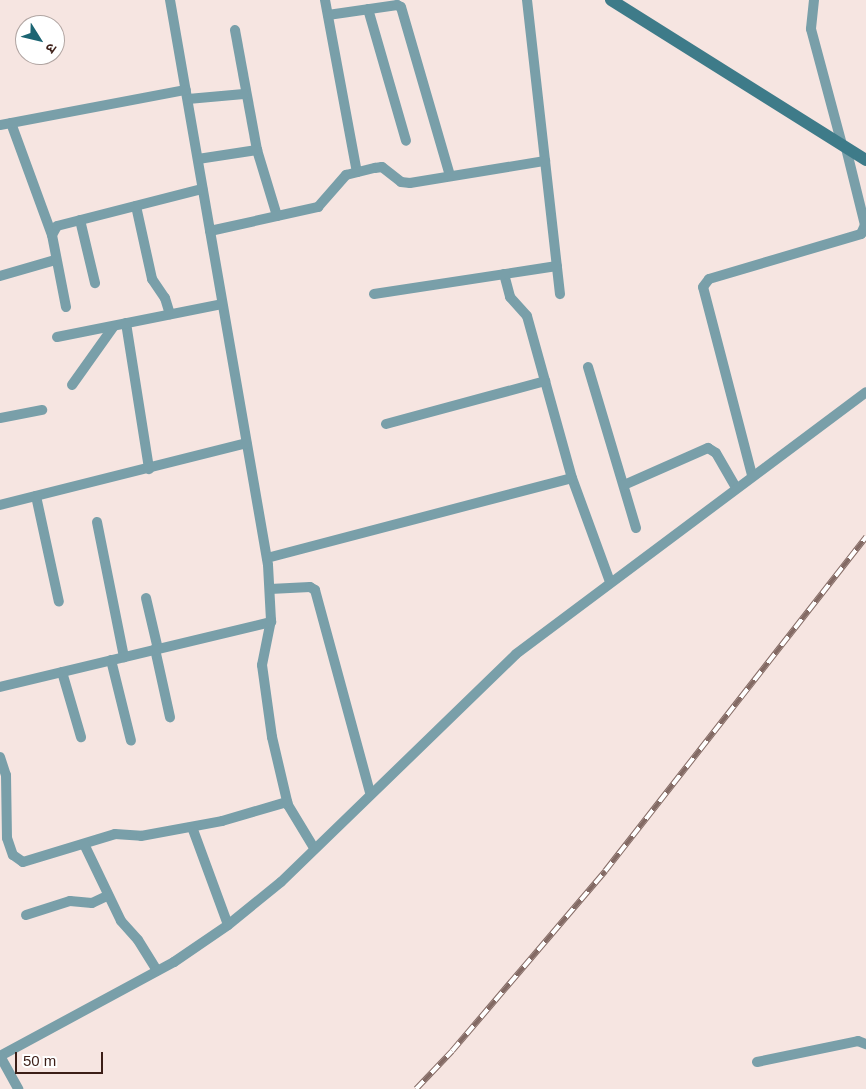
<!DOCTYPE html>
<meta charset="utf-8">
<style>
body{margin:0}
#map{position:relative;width:866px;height:1089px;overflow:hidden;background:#f6e5e1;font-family:Arial,"Noto Sans Devanagari",sans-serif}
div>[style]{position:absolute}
.street>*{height:10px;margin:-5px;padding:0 5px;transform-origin:5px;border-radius:5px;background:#799fa9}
.secondary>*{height:12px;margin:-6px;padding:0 6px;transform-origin:6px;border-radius:6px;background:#3e7b89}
.rail>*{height:5.5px;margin-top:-2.75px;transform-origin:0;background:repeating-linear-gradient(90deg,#fff 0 11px,#836a64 0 22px);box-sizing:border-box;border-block:1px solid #836a64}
span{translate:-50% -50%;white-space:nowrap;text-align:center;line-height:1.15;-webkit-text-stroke:5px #fff;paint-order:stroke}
.north{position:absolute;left:15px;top:15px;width:50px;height:50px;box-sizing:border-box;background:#fff;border:1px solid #b1a5a2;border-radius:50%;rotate:126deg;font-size:14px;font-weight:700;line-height:20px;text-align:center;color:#3c1e17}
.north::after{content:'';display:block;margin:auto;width:18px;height:22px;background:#1c6573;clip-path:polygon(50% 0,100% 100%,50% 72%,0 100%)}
.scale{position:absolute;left:15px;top:1052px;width:88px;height:22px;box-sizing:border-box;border:2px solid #3c1e17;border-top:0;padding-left:6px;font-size:15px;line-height:18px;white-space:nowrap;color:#3c1e17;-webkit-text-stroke:4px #fff;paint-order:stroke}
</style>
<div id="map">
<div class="street">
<i style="left:170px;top:0;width:573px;rotate:80.16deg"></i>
<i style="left:268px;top:565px;width:55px;rotate:86.9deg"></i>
<i style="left:271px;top:620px;width:46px;rotate:101.3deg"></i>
<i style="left:262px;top:665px;width:73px;rotate:82.1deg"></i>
<i style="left:272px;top:737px;width:70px;rotate:76.8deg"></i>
<i style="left:288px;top:805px;width:50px;rotate:58.8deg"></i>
<i style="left:325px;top:0;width:175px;rotate:79.5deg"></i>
<i style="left:527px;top:0;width:296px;rotate:83.6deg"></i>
<i style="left:814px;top:0;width:29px;rotate:96deg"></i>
<i style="left:811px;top:29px;width:120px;rotate:75deg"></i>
<i style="left:368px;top:9px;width:137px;rotate:73.9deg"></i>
<i style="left:328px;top:15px;width:70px;rotate:-8.2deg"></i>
<i style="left:397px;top:5px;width:4px;rotate:27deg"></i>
<i style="left:401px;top:7px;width:176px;rotate:73.8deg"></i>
<i style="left:235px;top:30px;width:122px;rotate:79.6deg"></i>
<i style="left:257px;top:150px;width:69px;rotate:73.1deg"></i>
<i style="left:188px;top:99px;width:56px;rotate:-5.1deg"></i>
<i style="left:11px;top:123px;width:119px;rotate:69.9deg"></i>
<i style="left:0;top:125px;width:189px;rotate:-10.7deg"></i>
<i style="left:198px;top:159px;width:60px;rotate:-8.7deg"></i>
<i style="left:136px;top:206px;width:75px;rotate:77.6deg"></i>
<i style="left:152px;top:279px;width:23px;rotate:56deg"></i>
<i style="left:165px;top:298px;width:17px;rotate:73deg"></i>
<i style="left:80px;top:220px;width:65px;rotate:76.6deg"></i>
<i style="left:210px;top:231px;width:111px;rotate:-12.5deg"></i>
<i style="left:318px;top:207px;width:43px;rotate:-48.8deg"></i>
<i style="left:346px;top:175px;width:30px;rotate:-14deg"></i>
<i style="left:375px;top:168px;width:7px;rotate:-8deg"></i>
<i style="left:382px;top:167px;width:24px;rotate:38deg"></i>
<i style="left:401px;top:182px;width:9px;rotate:6deg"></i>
<i style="left:410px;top:183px;width:137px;rotate:-9.3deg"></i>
<i style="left:504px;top:274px;width:24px;rotate:75deg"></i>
<i style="left:510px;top:297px;width:25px;rotate:48deg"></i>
<i style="left:527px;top:316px;width:168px;rotate:74.5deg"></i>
<i style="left:572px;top:478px;width:111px;rotate:69.9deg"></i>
<i style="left:0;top:276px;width:57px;rotate:-16.2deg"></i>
<i style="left:374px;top:294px;width:185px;rotate:-8.7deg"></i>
<i style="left:66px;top:307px;width:73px;rotate:-101deg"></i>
<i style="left:52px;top:235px;width:10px;rotate:-61deg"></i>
<i style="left:57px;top:226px;width:150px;rotate:-14.3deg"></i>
<i style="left:126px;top:323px;width:148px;rotate:81deg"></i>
<i style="left:57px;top:337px;width:168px;rotate:-11.3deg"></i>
<i style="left:588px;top:367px;width:168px;rotate:73.4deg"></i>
<i style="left:72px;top:385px;width:72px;rotate:-54.6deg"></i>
<i style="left:0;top:418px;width:43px;rotate:-10.8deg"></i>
<i style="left:386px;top:424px;width:165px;rotate:-15.1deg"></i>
<i style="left:752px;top:475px;width:194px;rotate:-104.6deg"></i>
<i style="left:703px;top:287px;width:10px;rotate:-53deg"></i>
<i style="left:709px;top:279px;width:159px;rotate:-16.5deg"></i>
<i style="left:861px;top:234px;width:10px;rotate:-66deg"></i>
<i style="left:865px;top:225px;width:79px;rotate:-103.9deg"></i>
<i style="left:624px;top:485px;width:92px;rotate:-23.8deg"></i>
<i style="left:708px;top:448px;width:9px;rotate:32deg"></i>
<i style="left:716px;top:453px;width:39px;rotate:60deg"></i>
<i style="left:36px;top:496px;width:108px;rotate:77.8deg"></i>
<i style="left:0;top:505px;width:254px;rotate:-14.1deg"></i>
<i style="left:97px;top:522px;width:138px;rotate:78.7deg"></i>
<i style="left:267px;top:558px;width:315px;rotate:-14.7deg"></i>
<i style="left:270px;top:589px;width:40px;rotate:-2.9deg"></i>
<i style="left:310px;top:587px;width:6px;rotate:31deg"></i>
<i style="left:315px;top:590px;width:209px;rotate:74.8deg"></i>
<i style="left:146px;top:598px;width:52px;rotate:76.8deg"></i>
<i style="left:155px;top:649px;width:70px;rotate:77.6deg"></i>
<i style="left:111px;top:660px;width:83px;rotate:76.1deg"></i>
<i style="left:62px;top:672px;width:68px;rotate:73.7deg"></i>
<i style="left:0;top:687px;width:279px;rotate:-13.5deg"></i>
<i style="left:0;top:757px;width:19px;rotate:72deg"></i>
<i style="left:6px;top:775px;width:63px;rotate:89.1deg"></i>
<i style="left:7px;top:838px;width:18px;rotate:71deg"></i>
<i style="left:13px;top:855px;width:12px;rotate:35deg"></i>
<i style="left:23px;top:862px;width:96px;rotate:-16.9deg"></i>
<i style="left:115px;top:834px;width:26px;rotate:4deg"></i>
<i style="left:141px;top:836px;width:82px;rotate:-10.5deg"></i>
<i style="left:222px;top:821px;width:68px;rotate:-16.3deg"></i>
<i style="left:192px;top:827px;width:104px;rotate:69.8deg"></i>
<i style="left:84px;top:844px;width:85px;rotate:64.3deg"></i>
<i style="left:121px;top:921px;width:25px;rotate:48deg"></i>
<i style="left:138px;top:940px;width:36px;rotate:58deg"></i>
<i style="left:26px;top:915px;width:46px;rotate:-17.7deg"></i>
<i style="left:70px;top:901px;width:22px;rotate:5deg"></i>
<i style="left:92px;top:903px;width:17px;rotate:-25deg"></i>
<i style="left:0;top:1056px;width:198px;rotate:-28.4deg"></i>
<i style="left:174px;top:962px;width:65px;rotate:-34.4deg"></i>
<i style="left:228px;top:925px;width:68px;rotate:-39.1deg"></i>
<i style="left:281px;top:882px;width:327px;rotate:-44.1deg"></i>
<i style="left:516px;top:654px;width:437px;rotate:-36.8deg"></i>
<i style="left:0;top:1056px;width:38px;rotate:61deg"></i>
<i style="left:757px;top:1062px;width:103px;rotate:-11.7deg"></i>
<i style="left:858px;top:1041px;width:9px;rotate:21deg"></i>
</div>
<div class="secondary">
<i style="left:611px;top:0;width:301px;rotate:32.1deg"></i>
</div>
<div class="rail">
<i style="left:416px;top:1089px;width:52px;rotate:-46.5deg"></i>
<i style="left:452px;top:1051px;width:236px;rotate:-49.6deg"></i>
<i style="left:605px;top:871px;width:424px;rotate:-52deg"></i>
</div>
<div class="north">उ</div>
<div class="scale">50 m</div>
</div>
